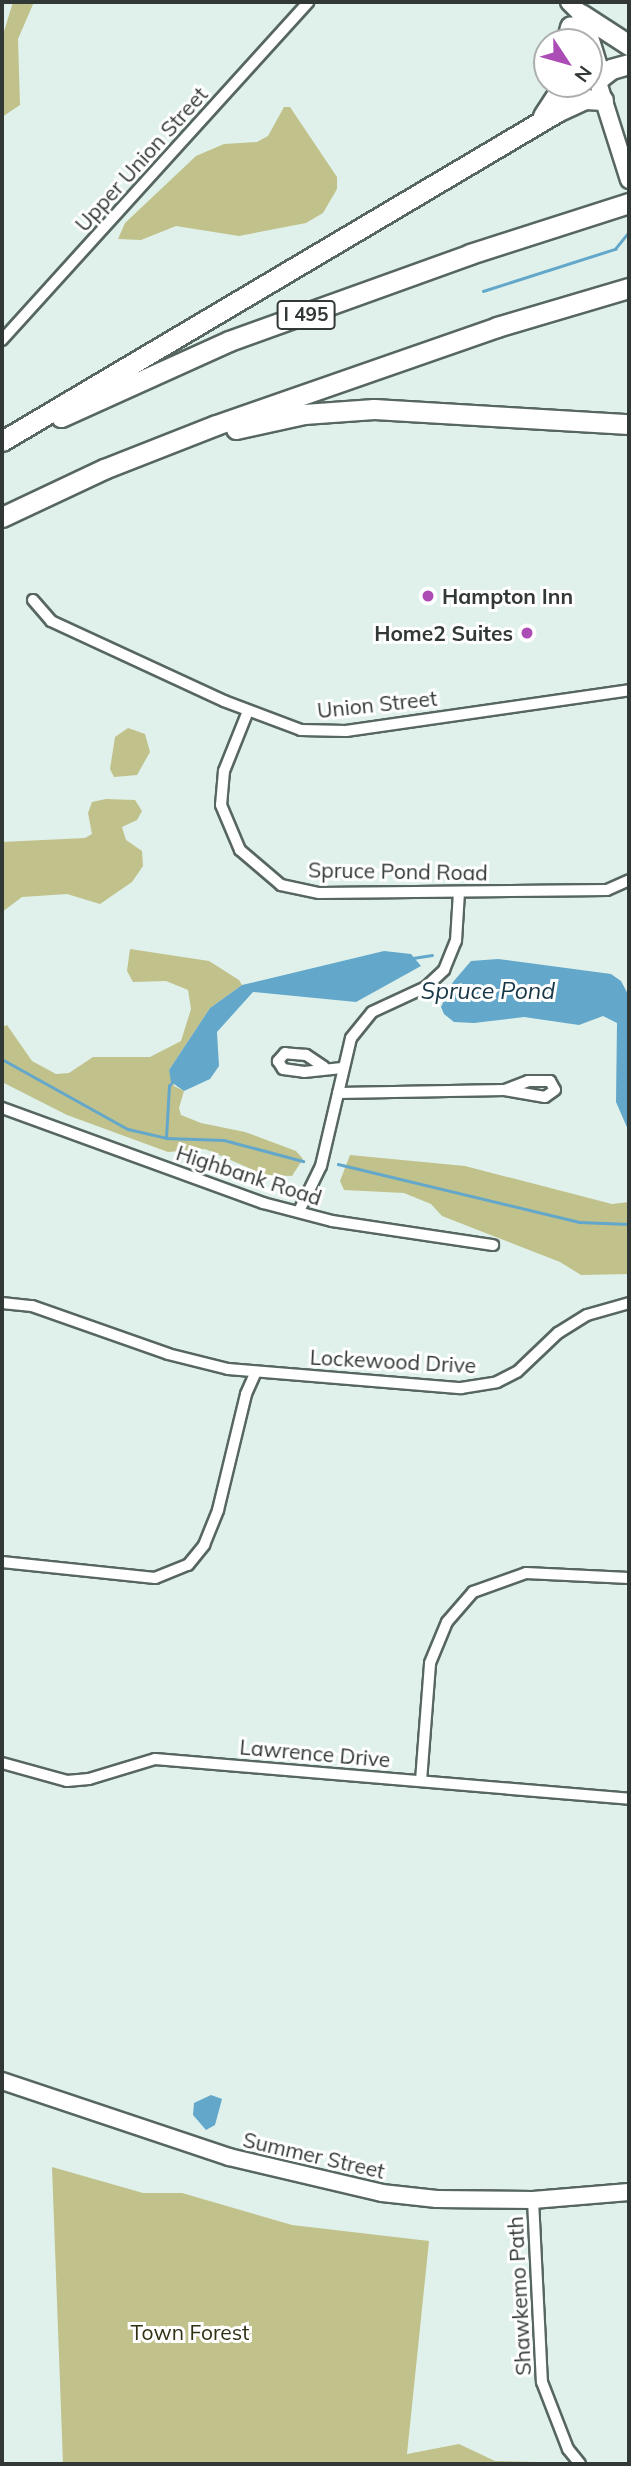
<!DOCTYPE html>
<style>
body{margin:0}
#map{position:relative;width:631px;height:2466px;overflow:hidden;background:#dff1ea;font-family:Mulish,sans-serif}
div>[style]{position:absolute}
.green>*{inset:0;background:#c1c18b}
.water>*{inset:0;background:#63a7ca}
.stream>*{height:2.5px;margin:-1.25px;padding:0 1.25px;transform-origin:1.25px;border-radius:1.25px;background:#63a7ca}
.roads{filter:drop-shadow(2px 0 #576660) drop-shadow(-2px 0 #576660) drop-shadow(0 2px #576660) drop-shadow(0 -2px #576660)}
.minor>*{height:10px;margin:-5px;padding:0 5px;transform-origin:5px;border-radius:5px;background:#fff}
.secondary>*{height:16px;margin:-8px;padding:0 8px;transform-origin:8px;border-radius:8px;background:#fff}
.motorway>*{height:19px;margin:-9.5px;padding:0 9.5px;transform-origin:9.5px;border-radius:9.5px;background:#fff}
.dots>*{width:19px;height:19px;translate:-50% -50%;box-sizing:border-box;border:4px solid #fff;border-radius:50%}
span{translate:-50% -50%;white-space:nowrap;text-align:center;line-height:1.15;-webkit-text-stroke:6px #fff;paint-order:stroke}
.shield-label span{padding:2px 5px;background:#fff;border:2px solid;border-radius:5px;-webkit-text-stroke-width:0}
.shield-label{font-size:19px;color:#313835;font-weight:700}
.street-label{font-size:21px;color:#313835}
.poi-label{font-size:21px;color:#313835;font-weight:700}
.left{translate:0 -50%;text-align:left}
.right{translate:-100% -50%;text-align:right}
.park-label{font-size:21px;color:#313013}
.water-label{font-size:23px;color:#183747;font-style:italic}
.frame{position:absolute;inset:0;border:4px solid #313835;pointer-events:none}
.north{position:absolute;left:533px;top:28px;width:70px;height:70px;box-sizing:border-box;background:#fff;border:2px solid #adafae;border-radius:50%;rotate:126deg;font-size:19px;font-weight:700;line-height:28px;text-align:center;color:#313835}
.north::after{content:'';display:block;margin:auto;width:24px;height:32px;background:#ac4cb5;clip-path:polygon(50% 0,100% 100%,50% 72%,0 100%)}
</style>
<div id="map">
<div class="green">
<i style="clip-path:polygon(13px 2px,34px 2px,18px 39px,20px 105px,2px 117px,2px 38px)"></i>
<i style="clip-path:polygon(284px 107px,290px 107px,337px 177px,337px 189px,323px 213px,306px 223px,239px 236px,176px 226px,141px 240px,118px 239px,125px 223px,196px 156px,224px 144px,257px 142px,268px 136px)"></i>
<i style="clip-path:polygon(128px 728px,145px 734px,150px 752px,137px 775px,114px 777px,110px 769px,115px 737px)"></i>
<i style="clip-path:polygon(106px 799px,135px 800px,142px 811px,137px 820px,122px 827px,126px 840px,142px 851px,143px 866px,132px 882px,100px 904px,67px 894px,22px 897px,2px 912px,2px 842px,85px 838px,92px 834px,88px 813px,92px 802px)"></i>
<i style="clip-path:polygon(130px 949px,209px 961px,239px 980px,242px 985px,210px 1008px,169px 1070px,174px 1086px,184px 1091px,179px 1108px,181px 1115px,201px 1123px,245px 1132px,296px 1151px,303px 1159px,292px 1176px,265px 1175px,205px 1149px,168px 1152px,67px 1115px,2px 1082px,2px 1027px,7px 1025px,32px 1061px,56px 1074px,69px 1073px,93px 1057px,150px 1057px,181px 1041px,191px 1009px,188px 990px,166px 981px,133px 982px,127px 971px)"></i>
<i style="clip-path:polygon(350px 1155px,465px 1166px,612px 1204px,629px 1202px,629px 1274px,581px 1275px,560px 1262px,442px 1216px,431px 1204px,404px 1193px,344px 1190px,340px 1181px)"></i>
<i style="clip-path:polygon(52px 2167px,143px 2193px,182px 2193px,292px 2225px,429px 2241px,407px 2454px,459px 2444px,495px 2461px,538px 2462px,63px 2464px)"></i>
</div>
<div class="water">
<i style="clip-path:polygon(384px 951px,411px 954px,421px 966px,356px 1002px,253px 992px,217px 1032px,219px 1066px,210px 1079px,184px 1091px,171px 1082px,169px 1070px,210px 1008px,242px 985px)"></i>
<i style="clip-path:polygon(498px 959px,611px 974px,621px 981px,629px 996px,629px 1132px,616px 1102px,617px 1023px,603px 1016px,579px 1025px,524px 1017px,474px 1023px,454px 1022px,444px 1014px,441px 1007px,453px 982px,471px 961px)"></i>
<i style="clip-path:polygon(211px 2095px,222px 2099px,215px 2125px,206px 2130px,193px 2115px,194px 2103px)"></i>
</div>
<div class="stream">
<i style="left:483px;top:291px;width:139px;rotate:-17.7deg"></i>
<i style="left:615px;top:249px;width:22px;rotate:-51deg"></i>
<i style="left:413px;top:958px;width:19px;rotate:-9deg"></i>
<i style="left:2px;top:1059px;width:144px;rotate:29.1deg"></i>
<i style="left:128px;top:1129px;width:39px;rotate:13deg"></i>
<i style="left:166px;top:1138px;width:58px;rotate:2deg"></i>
<i style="left:224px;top:1140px;width:82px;rotate:14.9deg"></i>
<i style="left:166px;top:1138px;width:52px;rotate:-86.7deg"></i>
<i style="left:169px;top:1086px;width:8px;rotate:-50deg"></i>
<i style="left:338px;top:1164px;width:248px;rotate:13.5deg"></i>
<i style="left:579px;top:1222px;width:50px;rotate:2.3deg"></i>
</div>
<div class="roads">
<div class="minor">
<i style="left:2px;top:340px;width:456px;rotate:-47.8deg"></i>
<i style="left:33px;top:600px;width:28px;rotate:49deg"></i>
<i style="left:51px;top:621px;width:191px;rotate:24.8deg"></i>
<i style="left:224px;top:701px;width:82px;rotate:20.6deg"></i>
<i style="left:301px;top:730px;width:45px;rotate:1.3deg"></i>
<i style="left:346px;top:731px;width:286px;rotate:-8.2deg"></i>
<i style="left:248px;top:711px;width:65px;rotate:111.8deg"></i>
<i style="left:224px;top:771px;width:34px;rotate:95deg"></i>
<i style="left:221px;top:805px;width:49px;rotate:67.1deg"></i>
<i style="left:240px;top:850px;width:54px;rotate:40.5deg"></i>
<i style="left:281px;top:885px;width:39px;rotate:12deg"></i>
<i style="left:319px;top:893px;width:288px;rotate:-0.6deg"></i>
<i style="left:607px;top:890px;width:24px;rotate:-24deg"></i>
<i style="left:324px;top:1067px;width:22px;rotate:-146deg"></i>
<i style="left:306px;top:1055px;width:21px;rotate:-175deg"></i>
<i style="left:285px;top:1053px;width:11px;rotate:131deg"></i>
<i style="left:278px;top:1061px;width:9px;rotate:58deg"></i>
<i style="left:283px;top:1069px;width:21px;rotate:8deg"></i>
<i style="left:304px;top:1072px;width:38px;rotate:-6deg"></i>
<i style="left:338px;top:1093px;width:167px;rotate:-1deg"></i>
<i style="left:505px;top:1090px;width:25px;rotate:-21deg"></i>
<i style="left:528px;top:1081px;width:22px"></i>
<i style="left:550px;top:1081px;width:10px;rotate:61deg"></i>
<i style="left:555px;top:1090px;width:12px;rotate:145deg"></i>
<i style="left:545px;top:1097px;width:41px;rotate:-170.1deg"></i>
<i style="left:2px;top:1108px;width:278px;rotate:20deg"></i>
<i style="left:263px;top:1203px;width:71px;rotate:14.6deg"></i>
<i style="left:332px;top:1221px;width:163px;rotate:8.5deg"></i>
<i style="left:300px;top:1209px;width:48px;rotate:-64deg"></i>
<i style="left:321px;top:1166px;width:131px;rotate:-76.8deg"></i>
<i style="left:351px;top:1038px;width:33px;rotate:-51deg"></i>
<i style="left:372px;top:1012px;width:60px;rotate:-24.8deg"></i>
<i style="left:426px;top:987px;width:25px;rotate:-43deg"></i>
<i style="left:444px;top:970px;width:31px;rotate:-68deg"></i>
<i style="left:456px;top:941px;width:49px;rotate:-86.5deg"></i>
<i style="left:2px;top:1303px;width:30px;rotate:6deg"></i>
<i style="left:32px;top:1306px;width:144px;rotate:19.4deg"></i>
<i style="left:168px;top:1354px;width:62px;rotate:14deg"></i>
<i style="left:228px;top:1369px;width:234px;rotate:4.7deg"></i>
<i style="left:461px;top:1388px;width:36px;rotate:-9deg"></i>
<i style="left:497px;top:1382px;width:22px;rotate:-27deg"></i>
<i style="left:517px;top:1372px;width:57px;rotate:-43.6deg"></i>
<i style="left:558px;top:1333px;width:34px;rotate:-32deg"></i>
<i style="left:587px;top:1315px;width:44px;rotate:-15.9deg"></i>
<i style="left:2px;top:1562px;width:154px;rotate:6deg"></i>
<i style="left:155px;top:1578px;width:35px;rotate:-22deg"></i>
<i style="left:188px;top:1565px;width:26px;rotate:-51deg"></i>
<i style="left:204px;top:1545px;width:38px;rotate:-68deg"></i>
<i style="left:218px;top:1510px;width:119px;rotate:-76.4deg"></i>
<i style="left:246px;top:1394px;width:22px;rotate:-66deg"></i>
<i style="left:2px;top:1763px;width:67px;rotate:15.5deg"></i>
<i style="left:67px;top:1781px;width:22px;rotate:-5deg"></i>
<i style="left:89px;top:1779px;width:69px;rotate:-16.9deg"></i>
<i style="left:155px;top:1759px;width:476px;rotate:4.8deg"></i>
<i style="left:421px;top:1781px;width:118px;rotate:-85.6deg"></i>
<i style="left:430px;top:1663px;width:44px;rotate:-67.5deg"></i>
<i style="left:447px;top:1622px;width:40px;rotate:-49deg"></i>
<i style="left:473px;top:1592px;width:56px;rotate:-19.7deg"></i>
<i style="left:526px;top:1573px;width:103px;rotate:2.8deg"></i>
<i style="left:533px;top:2200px;width:182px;rotate:87.2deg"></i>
<i style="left:542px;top:2382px;width:72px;rotate:68.8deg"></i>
<i style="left:568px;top:2449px;width:19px;rotate:51deg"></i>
</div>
<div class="secondary">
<i style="left:569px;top:2px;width:17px;rotate:45deg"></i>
<i style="left:581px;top:14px;width:25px;rotate:69deg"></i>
<i style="left:590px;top:37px;width:30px;rotate:73deg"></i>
<i style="left:599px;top:66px;width:10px;rotate:107deg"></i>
<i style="left:589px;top:71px;width:9px;rotate:36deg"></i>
<i style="left:596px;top:76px;width:109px;rotate:72.4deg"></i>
<i style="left:2px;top:2081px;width:239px;rotate:18.5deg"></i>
<i style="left:229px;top:2157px;width:157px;rotate:13.2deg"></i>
<i style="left:382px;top:2193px;width:55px;rotate:6.2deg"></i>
<i style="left:437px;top:2199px;width:96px;rotate:0.6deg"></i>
<i style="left:533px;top:2200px;width:96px;rotate:-4.8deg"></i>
</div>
<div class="motorway">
<i style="left:581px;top:14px;width:57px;rotate:32.9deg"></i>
<i style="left:566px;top:42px;width:16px;rotate:-75deg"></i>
<i style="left:597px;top:80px;width:18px;rotate:-38deg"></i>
<i style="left:611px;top:69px;width:19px;rotate:-16deg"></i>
<i style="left:543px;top:116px;width:38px;rotate:-57deg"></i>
<i style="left:61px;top:417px;width:184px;rotate:-24.3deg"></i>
<i style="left:229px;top:341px;width:256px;rotate:-19.8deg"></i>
<i style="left:470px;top:254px;width:167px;rotate:-17.8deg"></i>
<i style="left:236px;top:429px;width:70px;rotate:-12.4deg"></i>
<i style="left:304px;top:414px;width:70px;rotate:-4.1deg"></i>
<i style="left:374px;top:409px;width:255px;rotate:3.4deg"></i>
<i style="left:2px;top:441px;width:645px;rotate:-30.66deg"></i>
<i style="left:557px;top:112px;width:31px;rotate:-25deg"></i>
<i style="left:585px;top:99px;width:18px;rotate:3deg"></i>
<i style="left:2px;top:517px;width:113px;rotate:-25.2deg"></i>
<i style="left:104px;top:469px;width:120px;rotate:-21.4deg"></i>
<i style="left:216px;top:425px;width:298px;rotate:-19.2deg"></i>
<i style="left:497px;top:327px;width:138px;rotate:-16.5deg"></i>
</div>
</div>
<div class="dots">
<i style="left:428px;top:596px;background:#ac4cb5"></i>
<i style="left:527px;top:633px;background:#ac4cb5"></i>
</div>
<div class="shield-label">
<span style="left:306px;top:315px">I 495</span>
</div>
<div class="street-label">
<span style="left:141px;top:159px;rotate:-48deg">Upper Union Street</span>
<span style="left:377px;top:704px;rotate:-6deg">Union Street</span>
<span style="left:398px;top:871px;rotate:1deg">Spruce Pond Road</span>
<span style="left:249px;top:1175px;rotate:18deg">Highbank Road</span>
<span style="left:393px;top:1361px;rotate:3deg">Lockewood Drive</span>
<span style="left:315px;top:1753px;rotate:5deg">Lawrence Drive</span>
<span style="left:314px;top:2155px;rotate:13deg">Summer Street</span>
<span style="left:519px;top:2296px;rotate:-93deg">Shawkemo Path</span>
</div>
<div class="poi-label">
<span class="left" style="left:442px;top:596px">Hampton Inn</span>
<span class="right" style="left:513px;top:633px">Home2 Suites</span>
</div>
<div class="park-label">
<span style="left:190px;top:2332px">Town Forest</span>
</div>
<div class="water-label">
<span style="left:488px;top:991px">Spruce Pond</span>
</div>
<div class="frame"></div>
<div class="north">N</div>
</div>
